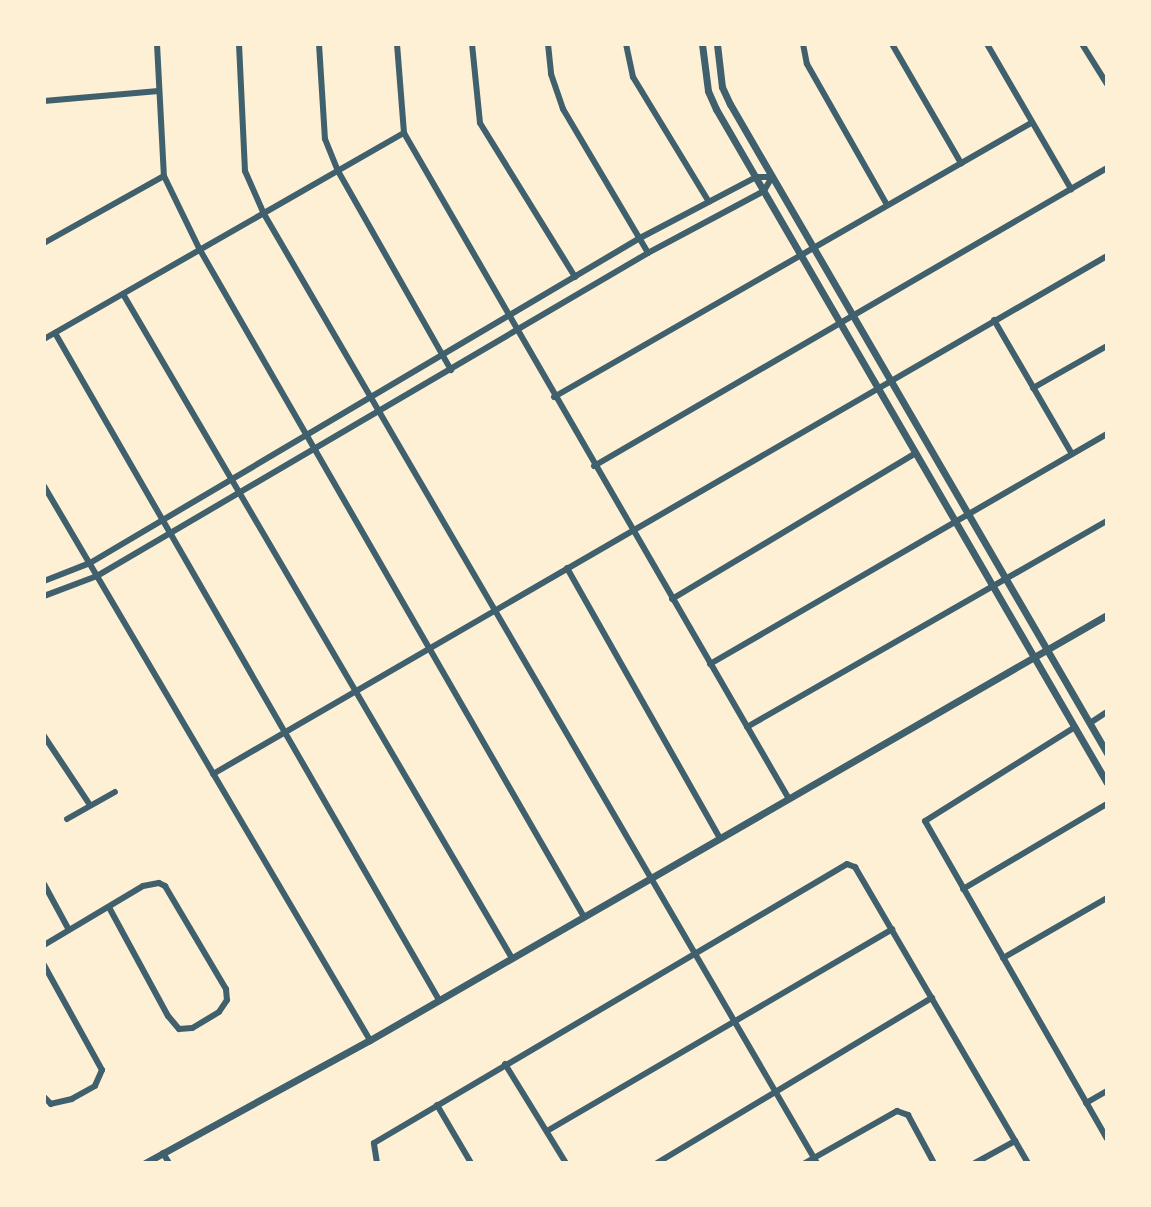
<!DOCTYPE html>
<style>
body{margin:0}
#map{position:relative;width:1151px;height:1207px;overflow:hidden;background:#fdf0d5;font-family:Ubuntu,sans-serif}
div>[style]{position:absolute}
.minor>*{height:6px;margin:-3px;padding:0 3px;transform-origin:3px;border-radius:3px;background:#3f606c}
.tertiary>*{height:7px;margin:-3.5px;padding:0 3.5px;transform-origin:3.5px;border-radius:3.5px;background:#3f606c}
span{translate:-50% -50%;white-space:nowrap;text-align:center;line-height:1.15;-webkit-text-stroke:6px #fdf0d5;paint-order:stroke}
.frame{position:absolute;inset:0;border:46px solid #fdf0d5;pointer-events:none}
</style>
<div id="map">
<div class="minor">
<i style="left:157px;top:44px;width:132px;rotate:87deg"></i>
<i style="left:164px;top:176px;width:82px;rotate:64.1deg"></i>
<i style="left:200px;top:250px;width:770px;rotate:60.07deg"></i>
<i style="left:239px;top:44px;width:127px;rotate:87.3deg"></i>
<i style="left:245px;top:171px;width:47px;rotate:66.2deg"></i>
<i style="left:264px;top:214px;width:1098px;rotate:59.77deg"></i>
<i style="left:319px;top:44px;width:95px;rotate:86.4deg"></i>
<i style="left:325px;top:139px;width:35px;rotate:68deg"></i>
<i style="left:338px;top:171px;width:229px;rotate:60.4deg"></i>
<i style="left:397px;top:44px;width:89px;rotate:85.5deg"></i>
<i style="left:404px;top:133px;width:769px;rotate:59.97deg"></i>
<i style="left:472px;top:44px;width:79px;rotate:84.2deg"></i>
<i style="left:480px;top:123px;width:181px;rotate:58.3deg"></i>
<i style="left:548px;top:44px;width:30px;rotate:84deg"></i>
<i style="left:551px;top:74px;width:37px;rotate:71deg"></i>
<i style="left:563px;top:109px;width:167px;rotate:59.4deg"></i>
<i style="left:626px;top:44px;width:34px;rotate:78deg"></i>
<i style="left:633px;top:77px;width:146px;rotate:58.7deg"></i>
<i style="left:803px;top:44px;width:20px;rotate:79deg"></i>
<i style="left:807px;top:64px;width:162px;rotate:60.4deg"></i>
<i style="left:892px;top:44px;width:138px;rotate:59.9deg"></i>
<i style="left:987px;top:44px;width:168px;rotate:59.9deg"></i>
<i style="left:1082px;top:44px;width:47px;rotate:58deg"></i>
<i style="left:44px;top:101px;width:115px;rotate:-5deg"></i>
<i style="left:44px;top:243px;width:137px;rotate:-29.2deg"></i>
<i style="left:123px;top:294px;width:770px;rotate:59.64deg"></i>
<i style="left:994px;top:320px;width:155px;rotate:59.8deg"></i>
<i style="left:55px;top:333px;width:770px;rotate:60.07deg"></i>
<i style="left:44px;top:339px;width:415px;rotate:-29.8deg"></i>
<i style="left:1033px;top:388px;width:85px;rotate:-29.6deg"></i>
<i style="left:554px;top:397px;width:550px;rotate:-29.87deg"></i>
<i style="left:594px;top:466px;width:593px;rotate:-30.15deg"></i>
<i style="left:44px;top:486px;width:643px;rotate:59.53deg"></i>
<i style="left:567px;top:568px;width:310px;rotate:60.5deg"></i>
<i style="left:44px;top:581px;width:49px;rotate:-21.4deg"></i>
<i style="left:90px;top:563px;width:639px;rotate:-30.58deg"></i>
<i style="left:640px;top:238px;width:131px;rotate:-27.7deg"></i>
<i style="left:756px;top:177px;width:16px"></i>
<i style="left:772px;top:177px;width:16px;rotate:120deg"></i>
<i style="left:764px;top:191px;width:132px;rotate:151.9deg"></i>
<i style="left:648px;top:253px;width:639px;rotate:149.62deg"></i>
<i style="left:97px;top:576px;width:57px;rotate:159.3deg"></i>
<i style="left:672px;top:599px;width:284px;rotate:-30.9deg"></i>
<i style="left:710px;top:664px;width:459px;rotate:-30.1deg"></i>
<i style="left:1090px;top:723px;width:20px;rotate:-33deg"></i>
<i style="left:747px;top:727px;width:415px;rotate:-29.8deg"></i>
<i style="left:1075px;top:727px;width:177px;rotate:147.9deg"></i>
<i style="left:925px;top:821px;width:366px;rotate:60.2deg"></i>
<i style="left:44px;top:736px;width:83px;rotate:56.3deg"></i>
<i style="left:213px;top:774px;width:1033px;rotate:-30.09deg"></i>
<i style="left:67px;top:819px;width:55px;rotate:-29.4deg"></i>
<i style="left:44px;top:884px;width:52px;rotate:61.5deg"></i>
<i style="left:963px;top:889px;width:167px;rotate:-30.6deg"></i>
<i style="left:44px;top:945px;width:115px;rotate:-30.8deg"></i>
<i style="left:143px;top:886px;width:16px;rotate:-11deg"></i>
<i style="left:159px;top:883px;width:7px;rotate:27deg"></i>
<i style="left:165px;top:886px;width:120px;rotate:59.4deg"></i>
<i style="left:226px;top:989px;width:11px;rotate:85deg"></i>
<i style="left:227px;top:1000px;width:14px;rotate:124deg"></i>
<i style="left:219px;top:1012px;width:31px;rotate:149deg"></i>
<i style="left:192px;top:1028px;width:13px;rotate:176deg"></i>
<i style="left:179px;top:1029px;width:17px;rotate:-130deg"></i>
<i style="left:168px;top:1016px;width:122px;rotate:-118.5deg"></i>
<i style="left:1003px;top:958px;width:120px;rotate:-30deg"></i>
<i style="left:44px;top:965px;width:120px;rotate:61.1deg"></i>
<i style="left:102px;top:1070px;width:17px;rotate:114deg"></i>
<i style="left:95px;top:1086px;width:26px;rotate:151deg"></i>
<i style="left:72px;top:1099px;width:22px;rotate:167deg"></i>
<i style="left:51px;top:1104px;width:10px;rotate:-135deg"></i>
<i style="left:505px;top:1064px;width:116px;rotate:58.4deg"></i>
<i style="left:1086px;top:1103px;width:24px;rotate:-30deg"></i>
<i style="left:437px;top:1105px;width:67px;rotate:59.6deg"></i>
<i style="left:547px;top:1131px;width:400px;rotate:-30.3deg"></i>
<i style="left:163px;top:1153px;width:12px;rotate:59deg"></i>
<i style="left:377px;top:1163px;width:20px;rotate:-99deg"></i>
<i style="left:374px;top:1143px;width:549px;rotate:-30.53deg"></i>
<i style="left:847px;top:864px;width:9px;rotate:21deg"></i>
<i style="left:855px;top:867px;width:343px;rotate:59.7deg"></i>
<i style="left:657px;top:1163px;width:321px;rotate:-31deg"></i>
<i style="left:805px;top:1163px;width:106px;rotate:-29.5deg"></i>
<i style="left:897px;top:1111px;width:12px;rotate:20deg"></i>
<i style="left:908px;top:1115px;width:55px;rotate:61.6deg"></i>
<i style="left:975px;top:1163px;width:46px;rotate:-28.8deg"></i>
</div>
<div class="tertiary">
<i style="left:702px;top:44px;width:47px;rotate:82.7deg"></i>
<i style="left:708px;top:91px;width:20px;rotate:66deg"></i>
<i style="left:716px;top:109px;width:779px;rotate:59.88deg"></i>
<i style="left:717px;top:44px;width:43px;rotate:83.4deg"></i>
<i style="left:722px;top:87px;width:19px;rotate:65deg"></i>
<i style="left:730px;top:104px;width:751px;rotate:59.85deg"></i>
<i style="left:145px;top:1163px;width:256px;rotate:-28.7deg"></i>
<i style="left:370px;top:1040px;width:851px;rotate:-29.97deg"></i>
</div>
<div class="frame"></div>
</div>
